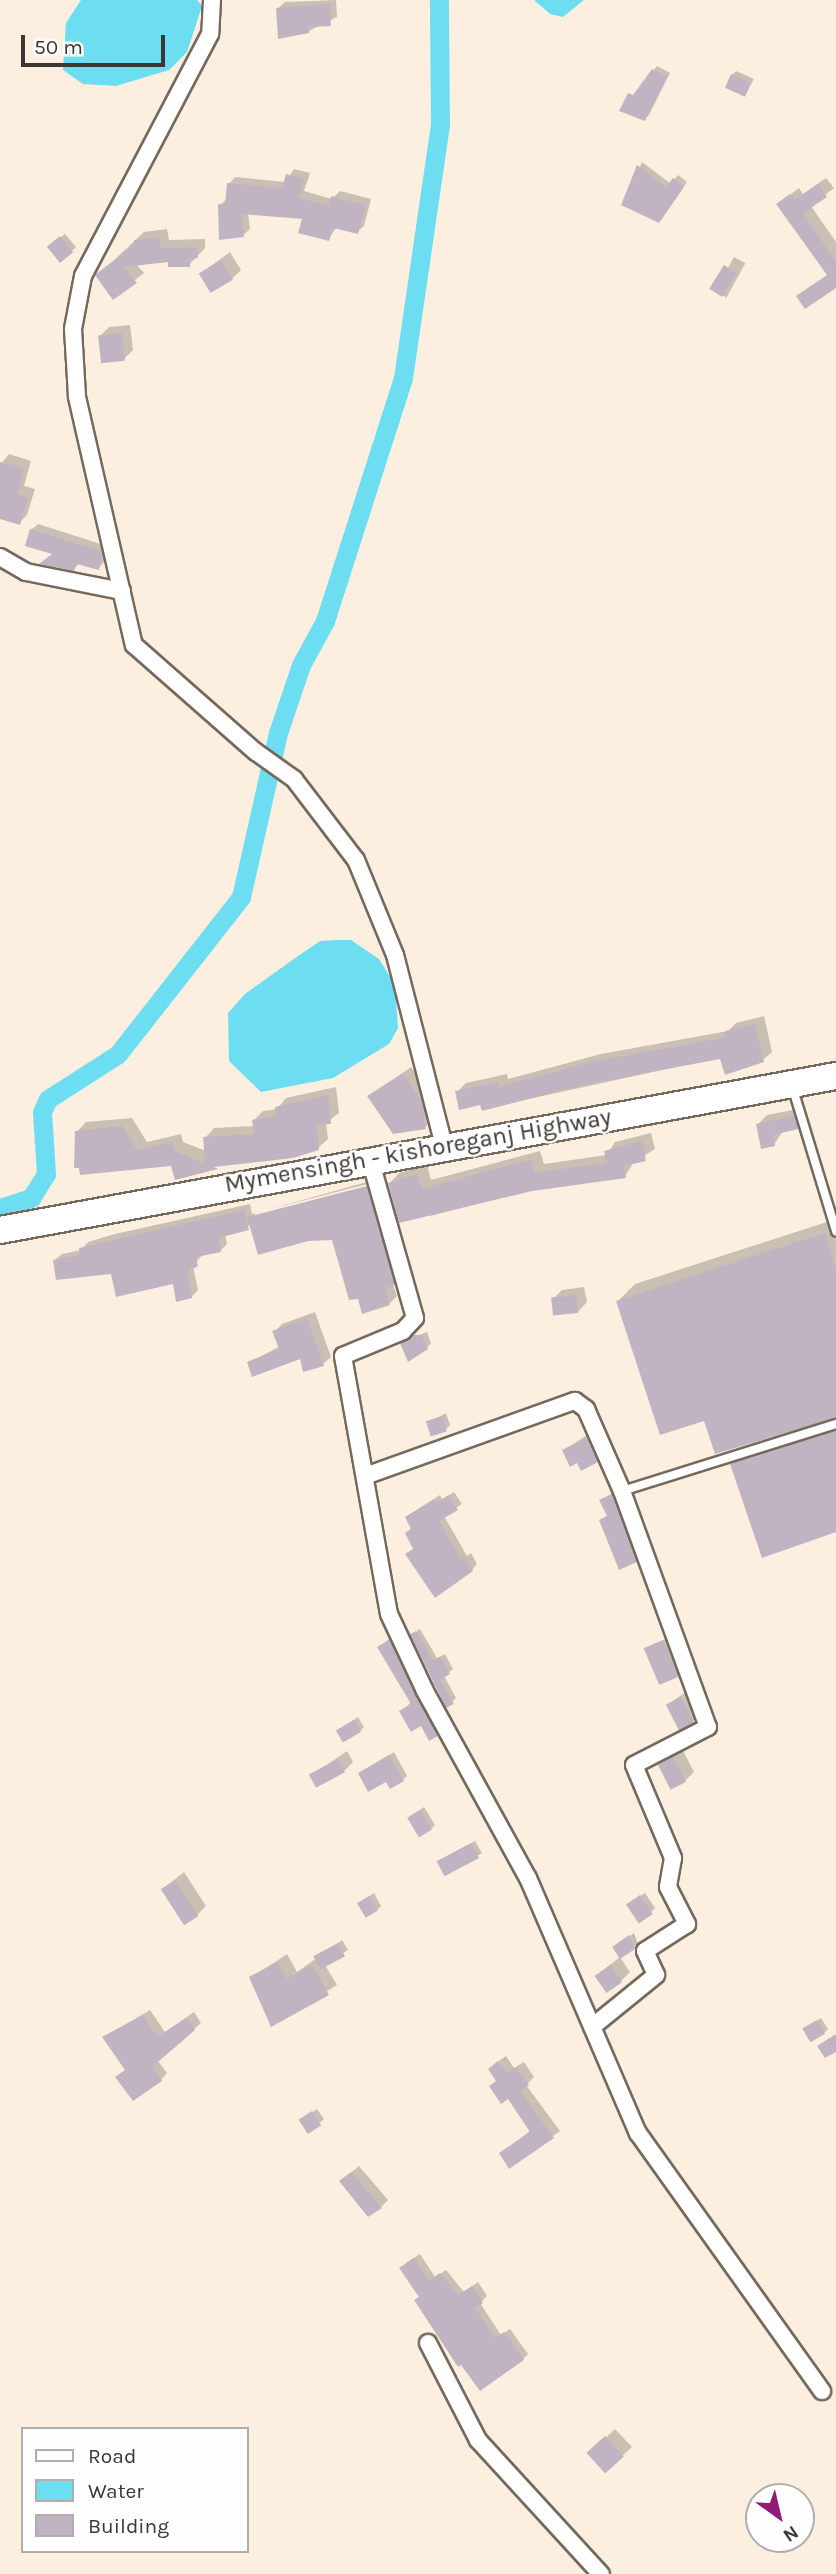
<!DOCTYPE html>
<style>
body{margin:0}
#map{position:relative;width:836px;height:2574px;overflow:hidden;background:#fcefe0;font-family:Karla,sans-serif}
div>[style]{position:absolute}
.water>*{inset:0;background:#6dddf2}
.shadow>*{inset:0;background:#0003;transform-origin:0 0}
.canal>*{height:19px;margin:-9.5px;padding:0 9.5px;transform-origin:9.5px;border-radius:9.5px;background:#6dddf2}
.building>*{inset:0;background:#c1b4c2;transform-origin:0 0}
.roads{filter:drop-shadow(2px 0 #75695d) drop-shadow(-2px 0 #75695d) drop-shadow(0 2px #75695d) drop-shadow(0 -2px #75695d)}
.lane>*{height:8px;margin:-4px;padding:0 4px;transform-origin:4px;border-radius:4px;background:#fff}
.street>*{height:16px;margin:-8px;padding:0 8px;transform-origin:8px;border-radius:8px;background:#fff}
.primary>*{height:26px;margin:-13px;padding:0 13px;transform-origin:13px;border-radius:13px;background:#fff}
span{translate:-50% -50%;white-space:nowrap;text-align:center;line-height:1.15;-webkit-text-stroke:5px #fefefe;paint-order:stroke}
.street-label{font-size:24px;color:#3c3732}
.legend{position:absolute;left:21px;top:2427px;width:228px;height:126px;box-sizing:border-box;background:#fefefe;border:2px solid #b0aeac;margin:0;padding:9px 12px;list-style:none;font-size:21px;color:#3c3732}
.legend li{display:flex;align-items:center;gap:14px;height:35px}
.legend b{width:35px;border:2px solid #b0aeac}
.north{position:absolute;left:745px;top:2483px;width:70px;height:70px;box-sizing:border-box;background:#fefefe;border:2px solid #b0aeac;border-radius:50%;rotate:146deg;font-size:19px;font-weight:700;line-height:28px;text-align:center;color:#3c3732}
.north::after{content:'';display:block;margin:auto;width:24px;height:32px;background:#921b78;clip-path:polygon(50% 0,100% 100%,50% 72%,0 100%)}
.scale{position:absolute;left:21px;top:35px;width:144px;height:32px;box-sizing:border-box;border:4px solid #3c3732;border-top:0;padding-left:9px;font-size:21px;line-height:24px;white-space:nowrap;color:#3c3732;-webkit-text-stroke:5px #fefefe;paint-order:stroke}
</style>
<div id="map">
<div class="water">
<i style="clip-path:polygon(81px 0,197px 0,202px 6px,187px 52px,169px 70px,116px 86px,83px 84px,63px 70px,66px 23px)"></i>
<i style="clip-path:polygon(534px 0,584px 0,563px 17px,550px 14px)"></i>
<i style="clip-path:polygon(337px 940px,351px 940px,379px 959px,395px 985px,398px 1028px,389px 1044px,333px 1078px,261px 1092px,229px 1061px,228px 1013px,245px 994px,298px 956px,320px 941px)"></i>
</div>
<div class="shadow">
<i style="clip-path:polygon(336px 0,337px 17px,309px 31px,278px 8px,285px 2px)"></i>
<i style="clip-path:polygon(657px 66px,670px 73px,649px 115px,644px 119px,622px 110px)"></i>
<i style="clip-path:polygon(736px 71px,754px 79px,745px 95px,732px 75px)"></i>
<i style="clip-path:polygon(642px 162px,671px 184px,678px 175px,687px 182px,663px 217px,624px 205px)"></i>
<i style="clip-path:polygon(294px 169px,310px 173px,304px 191px,332px 199px,340px 191px,371px 199px,364px 226px,357px 232px,337px 227px,328px 239px,304px 218px,248px 213px,250px 229px,243px 235px,220px 205px,228px 198px,229px 184px,235px 177px,285px 182px)"></i>
<i style="clip-path:polygon(826px 178px,834px 188px,811px 206px,836px 242px,836px 280px,778px 204px,799px 188px,803px 194px)"></i>
<i style="clip-path:polygon(167px 229px,169px 240px,205px 239px,205px 248px,189px 265px,169px 260px,136px 264px,144px 273px,113px 297px,97px 276px,144px 232px)"></i>
<i style="clip-path:polygon(65px 234px,76px 247px,72px 251px,54px 243px)"></i>
<i style="clip-path:polygon(230px 252px,241px 270px,232px 279px,201px 273px)"></i>
<i style="left:734px;top:257px;width:13px;height:39px;rotate:29deg"></i>
<i style="clip-path:polygon(130px 325px,133px 350px,124px 359px,100px 336px,109px 327px)"></i>
<i style="clip-path:polygon(9px 454px,31px 461px,24px 486px,35px 489px,27px 515px,19px 523px,0 518px,0 465px)"></i>
<i style="clip-path:polygon(38px 524px,107px 546px,105px 561px,99px 568px,80px 563px,73px 569px,42px 563px,54px 553px,31px 530px)"></i>
<i style="clip-path:polygon(764px 1016px,772px 1052px,763px 1060px,722px 1057px,483px 1109px,482px 1103px,457px 1092px,466px 1083px,507px 1074px,508px 1079px,601px 1054px,728px 1031px,736px 1023px)"></i>
<i style="clip-path:polygon(411px 1067px,429px 1094px,433px 1120px,425px 1127px,369px 1097px)"></i>
<i style="clip-path:polygon(336px 1087px,339px 1113px,326px 1123px,328px 1139px,318px 1148px,219px 1165px,176px 1178px,172px 1164px,77px 1132px,86px 1122px,132px 1118px,147px 1142px,181px 1134px,183px 1142px,206px 1151px,205px 1138px,214px 1128px,255px 1126px,254px 1120px,263px 1111px,277px 1109px,286px 1098px)"></i>
<i style="clip-path:polygon(803px 1108px,806px 1119px,797px 1128px,783px 1131px,774px 1145px,758px 1124px,767px 1115px)"></i>
<i style="clip-path:polygon(651px 1133px,655px 1149px,634px 1162px,625px 1176px,532px 1189px,430px 1216px,390px 1183px,399px 1173px,427px 1165px,431px 1180px,540px 1151px,544px 1164px,607px 1155px,615px 1142px)"></i>
<i style="clip-path:polygon(evenodd,374px 1180px,402px 1276px,393px 1285px,397px 1296px,389px 1304px,334px 1239px,251px 1225px,225px 1234px,227px 1244px,220px 1251px,203px 1254px,193px 1266px,198px 1290px,191px 1297px,174px 1282px,55px 1260px,62px 1254px,81px 1250px,88px 1242px,115px 1234px,250px 1204px,252px 1214px,374px 1180px,375px 1182px,376px 1186px,255px 1216px,255px 1213px,375px 1182px)"></i>
<i style="clip-path:polygon(836px 1219px,836px 1417px,705px 1419px,618px 1301px,635px 1284px)"></i>
<i style="clip-path:polygon(584px 1287px,587px 1302px,578px 1312px,553px 1299px,562px 1290px)"></i>
<i style="clip-path:polygon(315px 1312px,331px 1357px,323px 1364px,301px 1356px,249px 1363px,280px 1346px,274px 1332px,282px 1324px)"></i>
<i style="clip-path:polygon(427px 1332px,431px 1343px,427px 1348px,407px 1340px)"></i>
<i style="clip-path:polygon(446px 1413px,450px 1425px,446px 1429px,428px 1423px)"></i>
<i style="clip-path:polygon(836px 1420px,836px 1530px,732px 1465px,749px 1448px)"></i>
<i style="clip-path:polygon(595px 1430px,606px 1452px,597px 1461px,578px 1461px,564px 1450px)"></i>
<i style="clip-path:polygon(616px 1491px,640px 1556px,636px 1560px,601px 1520px,608px 1515px,601px 1500px)"></i>
<i style="clip-path:polygon(454px 1492px,462px 1504px,444px 1516px,467px 1556px,471px 1553px,477px 1564px,472px 1570px,407px 1554px,415px 1548px,407px 1533px,412px 1527px,407px 1517px,440px 1495px,442px 1499px)"></i>
<i style="clip-path:polygon(420px 1629px,437px 1658px,445px 1654px,453px 1669px,444px 1676px,456px 1698px,452px 1702px,412px 1635px)"></i>
<i style="clip-path:polygon(398px 1632px,445px 1726px,437px 1734px,401px 1712px,411px 1702px,379px 1647px)"></i>
<i style="clip-path:polygon(667px 1638px,682px 1671px,678px 1675px,646px 1650px)"></i>
<i style="clip-path:polygon(689px 1690px,701px 1713px,693px 1721px,668px 1704px)"></i>
<i style="clip-path:polygon(358px 1717px,364px 1727px,360px 1731px,338px 1730px)"></i>
<i style="clip-path:polygon(682px 1749px,694px 1772px,685px 1781px,661px 1765px)"></i>
<i style="clip-path:polygon(347px 1751px,353px 1762px,344px 1771px,312px 1775px)"></i>
<i style="clip-path:polygon(394px 1752px,407px 1776px,403px 1780px,360px 1773px)"></i>
<i style="clip-path:polygon(424px 1807px,435px 1825px,431px 1829px,409px 1817px)"></i>
<i style="left:475px;top:1841px;width:14px;height:42px;rotate:60deg"></i>
<i style="clip-path:polygon(184px 1872px,206px 1906px,197px 1915px,163px 1889px)"></i>
<i style="clip-path:polygon(374px 1893px,381px 1906px,377px 1910px,359px 1904px)"></i>
<i style="clip-path:polygon(645px 1893px,655px 1908px,651px 1912px,632px 1901px)"></i>
<i style="clip-path:polygon(634px 1933px,638px 1944px,620px 1957px,630px 1972px,621px 1981px,596px 1976px,620px 1957px,618px 1944px)"></i>
<i style="clip-path:polygon(342px 1940px,348px 1950px,325px 1965px,337px 1985px,272px 2025px,251px 1978px,287px 1954px,297px 1972px)"></i>
<i style="clip-path:polygon(150px 2010px,165px 2032px,194px 2012px,201px 2023px,158px 2061px,167px 2073px,161px 2080px,126px 2069px,104px 2037px)"></i>
<i style="clip-path:polygon(821px 2018px,828px 2029px,824px 2033px,808px 2026px)"></i>
<i style="clip-path:polygon(506px 2056px,514px 2068px,524px 2062px,534px 2077px,526px 2085px,560px 2131px,510px 2166px,501px 2154px,531px 2130px,497px 2080px,496px 2063px)"></i>
<i style="clip-path:polygon(317px 2109px,324px 2119px,309px 2132px,305px 2117px)"></i>
<i style="clip-path:polygon(359px 2166px,388px 2200px,381px 2207px,341px 2181px)"></i>
<i style="clip-path:polygon(420px 2254px,435px 2277px,446px 2270px,464px 2292px,478px 2282px,487px 2296px,480px 2303px,501px 2335px,510px 2329px,528px 2354px,523px 2359px,420px 2296px,406px 2263px)"></i>
<i style="clip-path:polygon(615px 2429px,632px 2447px,605px 2472px,598px 2445px)"></i>
</div>
<div class="canal">
<i style="left:0;top:1208px;width:33px;rotate:-18deg"></i>
<i style="left:31px;top:1198px;width:28px;rotate:-58deg"></i>
<i style="left:46px;top:1174px;width:62px;rotate:-93.7deg"></i>
<i style="left:42px;top:1112px;width:14px;rotate:-65deg"></i>
<i style="left:48px;top:1099px;width:83px;rotate:-32.7deg"></i>
<i style="left:118px;top:1054px;width:199px;rotate:-51.9deg"></i>
<i style="left:241px;top:897px;width:168px;rotate:-77.3deg"></i>
<i style="left:278px;top:733px;width:72px;rotate:-71.3deg"></i>
<i style="left:301px;top:665px;width:50px;rotate:-61.4deg"></i>
<i style="left:325px;top:621px;width:255px;rotate:-72.2deg"></i>
<i style="left:403px;top:378px;width:256px;rotate:-81.7deg"></i>
<i style="left:440px;top:125px;width:125px;rotate:-90.5deg"></i>
</div>
<div class="building">
<i style="clip-path:polygon(330px 4px,331px 26px,309px 27px,309px 33px,278px 39px,276px 8px)"></i>
<i style="clip-path:polygon(652px 69px,667px 77px,645px 121px,619px 111px,628px 93px,633px 95px)"></i>
<i style="left:731px;top:74px;width:22px;height:15px;rotate:24deg"></i>
<i style="clip-path:polygon(637px 165px,666px 187px,673px 178px,684px 187px,659px 223px,621px 205px)"></i>
<i style="clip-path:polygon(286px 174px,304px 179px,299px 198px,329px 206px,331px 196px,366px 206px,358px 234px,333px 228px,329px 241px,298px 233px,302px 219px,241px 214px,244px 237px,219px 240px,218px 204px,225px 205px,227px 183px,282px 188px)"></i>
<i style="clip-path:polygon(818px 184px,827px 197px,803px 213px,836px 262px,836px 288px,805px 309px,796px 296px,827px 275px,776px 204px,790px 194px,795px 200px)"></i>
<i style="left:60px;top:236px;width:21px;height:17px;rotate:51deg"></i>
<i style="clip-path:polygon(159px 237px,161px 248px,197px 247px,198px 258px,190px 259px,190px 267px,168px 267px,168px 262px,124px 267px,137px 283px,113px 300px,95px 275px,135px 244px,134px 240px)"></i>
<i style="left:221px;top:260px;width:23px;height:26px;rotate:59deg"></i>
<i style="left:724px;top:265px;width:15px;height:28px;rotate:32deg"></i>
<i style="left:122px;top:333px;width:28px;height:24px;rotate:84deg"></i>
<i style="clip-path:polygon(0 462px,24px 469px,17px 494px,28px 497px,20px 525px,0 519px)"></i>
<i style="clip-path:polygon(30px 529px,102px 552px,99px 570px,77px 564px,74px 571px,39px 564px,52px 554px,25px 546px)"></i>
<i style="clip-path:polygon(755px 1024px,764px 1062px,725px 1075px,720px 1059px,587px 1084px,482px 1111px,480px 1105px,459px 1110px,455px 1091px,498px 1082px,499px 1087px,591px 1062px,727px 1037px,725px 1031px)"></i>
<i style="clip-path:polygon(403px 1073px,422px 1102px,426px 1129px,393px 1134px,367px 1096px)"></i>
<i style="clip-path:polygon(328px 1095px,331px 1124px,316px 1125px,319px 1150px,293px 1158px,214px 1167px,218px 1169px,175px 1180px,171px 1166px,80px 1175px,79px 1168px,74px 1168px,75px 1131px,122px 1126px,137px 1150px,172px 1142px,175px 1151px,205px 1164px,203px 1137px,254px 1134px,252px 1120px,276px 1116px,275px 1107px)"></i>
<i style="clip-path:polygon(794px 1116px,798px 1129px,773px 1135px,775px 1146px,761px 1149px,756px 1124px)"></i>
<i style="clip-path:polygon(642px 1141px,646px 1161px,624px 1166px,626px 1178px,532px 1191px,399px 1223px,388px 1183px,417px 1174px,422px 1189px,530px 1160px,534px 1173px,607px 1163px,604px 1151px)"></i>
<i style="clip-path:polygon(367px 1186px,395px 1285px,385px 1288px,390px 1305px,362px 1314px,358px 1299px,349px 1300px,332px 1240px,308px 1241px,258px 1255px,247px 1217px)"></i>
<i style="clip-path:polygon(244px 1210px,249px 1230px,218px 1238px,221px 1252px,196px 1257px,198px 1266px,187px 1272px,192px 1298px,176px 1302px,173px 1284px,116px 1297px,111px 1274px,56px 1280px,53px 1260px,80px 1255px,79px 1248px)"></i>
<i style="clip-path:polygon(825px 1233px,836px 1269px,836px 1418px,715px 1454px,704px 1421px,660px 1435px,616px 1301px)"></i>
<i style="left:576px;top:1295px;width:18px;height:25px;rotate:84deg"></i>
<i style="clip-path:polygon(307px 1318px,324px 1366px,303px 1372px,300px 1359px,252px 1377px,247px 1362px,279px 1349px,272px 1331px)"></i>
<i style="clip-path:polygon(413px 1335px,422px 1335px,428px 1349px,408px 1362px,400px 1343px)"></i>
<i style="left:442px;top:1416px;width:16px;height:17px;rotate:72deg"></i>
<i style="clip-path:polygon(836px 1431px,836px 1532px,762px 1558px,730px 1464px)"></i>
<i style="clip-path:polygon(586px 1438px,598px 1462px,581px 1471px,577px 1463px,570px 1467px,562px 1450px)"></i>
<i style="clip-path:polygon(612px 1494px,637px 1562px,619px 1570px,599px 1520px,607px 1516px,599px 1500px)"></i>
<i style="clip-path:polygon(448px 1496px,458px 1510px,439px 1521px,461px 1560px,465px 1557px,473px 1571px,435px 1598px,405px 1554px,413px 1549px,405px 1533px,411px 1529px,405px 1517px,434px 1499px,437px 1503px)"></i>
<i style="clip-path:polygon(416px 1631px,433px 1661px,440px 1657px,450px 1674px,440px 1680px,454px 1704px,446px 1708px,410px 1634px)"></i>
<i style="clip-path:polygon(389px 1640px,438px 1736px,429px 1741px,421px 1726px,411px 1732px,399px 1711px,411px 1704px,377px 1647px)"></i>
<i style="left:663px;top:1640px;width:40px;height:21px;rotate:67deg"></i>
<i style="left:681px;top:1697px;width:29px;height:17px;rotate:63deg"></i>
<i style="left:354px;top:1720px;width:14px;height:21px;rotate:60deg"></i>
<i style="clip-path:polygon(389px 1755px,404px 1781px,390px 1789px,386px 1782px,368px 1792px,358px 1773px)"></i>
<i style="left:673px;top:1757px;width:28px;height:17px;rotate:63deg"></i>
<i style="left:338px;top:1759px;width:15px;height:33px;rotate:62deg"></i>
<i style="left:420px;top:1810px;width:23px;height:15px;rotate:59deg"></i>
<i style="left:471px;top:1843px;width:17px;height:39px;rotate:62deg"></i>
<i style="left:175px;top:1880px;width:43px;height:17px;rotate:57deg"></i>
<i style="left:640px;top:1895px;width:23px;height:17px;rotate:56deg"></i>
<i style="left:369px;top:1896px;width:17px;height:14px;rotate:59deg"></i>
<i style="clip-path:polygon(629px 1935px,635px 1949px,620px 1959px,612px 1947px)"></i>
<i style="left:338px;top:1943px;width:15px;height:28px;rotate:62deg"></i>
<i style="clip-path:polygon(277px 1962px,287px 1979px,312px 1965px,329px 1995px,271px 2027px,249px 1977px)"></i>
<i style="left:610px;top:1965px;width:21px;height:19px;rotate:55deg"></i>
<i style="clip-path:polygon(143px 2015px,157px 2037px,187px 2018px,195px 2030px,152px 2067px,162px 2081px,133px 2101px,115px 2077px,125px 2070px,102px 2037px)"></i>
<i style="left:817px;top:2020px;width:16px;height:17px;rotate:60deg"></i>
<i style="clip-path:polygon(836px 2034px,836px 2052px,825px 2058px,817px 2046px)"></i>
<i style="clip-path:polygon(498px 2061px,507px 2073px,516px 2067px,529px 2085px,520px 2091px,554px 2138px,509px 2169px,499px 2153px,530px 2132px,508px 2099px,501px 2104px,489px 2086px,496px 2081px,488px 2069px)"></i>
<i style="left:312px;top:2111px;width:17px;height:16px;rotate:57deg"></i>
<i style="clip-path:polygon(351px 2172px,382px 2208px,368px 2217px,339px 2181px)"></i>
<i style="clip-path:polygon(414px 2258px,429px 2281px,440px 2273px,458px 2295px,472px 2286px,483px 2303px,475px 2308px,495px 2338px,504px 2332px,524px 2360px,480px 2391px,461px 2365px,458px 2367px,414px 2300px,419px 2297px,399px 2268px)"></i>
<i style="left:605px;top:2436px;width:28px;height:25px;rotate:48deg"></i>
</div>
<div class="roads">
<div class="lane">
<i style="left:792px;top:1086px;width:152px;rotate:73.1deg"></i>
<i style="left:622px;top:1491px;width:224px;rotate:-17.4deg"></i>
</div>
<div class="street">
<i style="left:212px;top:0;width:34px;rotate:93deg"></i>
<i style="left:210px;top:34px;width:273px;rotate:117.7deg"></i>
<i style="left:83px;top:276px;width:54px;rotate:100.7deg"></i>
<i style="left:73px;top:329px;width:68px;rotate:86.6deg"></i>
<i style="left:77px;top:397px;width:254px;rotate:77.1deg"></i>
<i style="left:134px;top:645px;width:162px;rotate:41.3deg"></i>
<i style="left:256px;top:752px;width:47px;rotate:35.4deg"></i>
<i style="left:294px;top:779px;width:102px;rotate:52.6deg"></i>
<i style="left:356px;top:860px;width:103px;rotate:67.7deg"></i>
<i style="left:395px;top:955px;width:197px;rotate:75.6deg"></i>
<i style="left:0;top:557px;width:30px;rotate:30deg"></i>
<i style="left:26px;top:572px;width:98px;rotate:11.2deg"></i>
<i style="left:370px;top:1159px;width:165px;rotate:74.2deg"></i>
<i style="left:415px;top:1318px;width:18px;rotate:133deg"></i>
<i style="left:403px;top:1331px;width:65px;rotate:157.4deg"></i>
<i style="left:343px;top:1356px;width:262px;rotate:79.9deg"></i>
<i style="left:389px;top:1614px;width:85px;rotate:64.9deg"></i>
<i style="left:425px;top:1691px;width:213px;rotate:61.2deg"></i>
<i style="left:528px;top:1878px;width:278px;rotate:66.7deg"></i>
<i style="left:638px;top:2133px;width:317px;rotate:54.5deg"></i>
<i style="left:365px;top:1476px;width:223px;rotate:-19.7deg"></i>
<i style="left:575px;top:1401px;width:14px;rotate:36deg"></i>
<i style="left:586px;top:1409px;width:90px;rotate:66.3deg"></i>
<i style="left:622px;top:1491px;width:251px;rotate:70deg"></i>
<i style="left:708px;top:1727px;width:83px;rotate:152.8deg"></i>
<i style="left:634px;top:1765px;width:101px;rotate:67.2deg"></i>
<i style="left:673px;top:1858px;width:29px;rotate:100deg"></i>
<i style="left:668px;top:1887px;width:42px;rotate:62.8deg"></i>
<i style="left:687px;top:1924px;width:50px;rotate:147.3deg"></i>
<i style="left:645px;top:1951px;width:26px;rotate:65deg"></i>
<i style="left:656px;top:1975px;width:82px;rotate:140.9deg"></i>
<i style="left:428px;top:2343px;width:109px;rotate:62.7deg"></i>
<i style="left:478px;top:2440px;width:182px;rotate:47.5deg"></i>
</div>
<div class="primary">
<i style="left:0;top:1230px;width:850px;rotate:-10.44deg"></i>
</div>
</div>
<div class="street-label">
<span style="left:418px;top:1151px;rotate:-10deg">Mymensingh - kishoreganj Highway</span>
</div>
<ul class="legend">
<li><b style="height:9px;background:#fff"></b>Road</li>
<li><b style="height:19px;background:#6dddf2"></b>Water</li>
<li><b style="height:19px;background:#c1b4c2"></b>Building</li>
</ul>
<div class="north">N</div>
<div class="scale">50 m</div>
</div>
